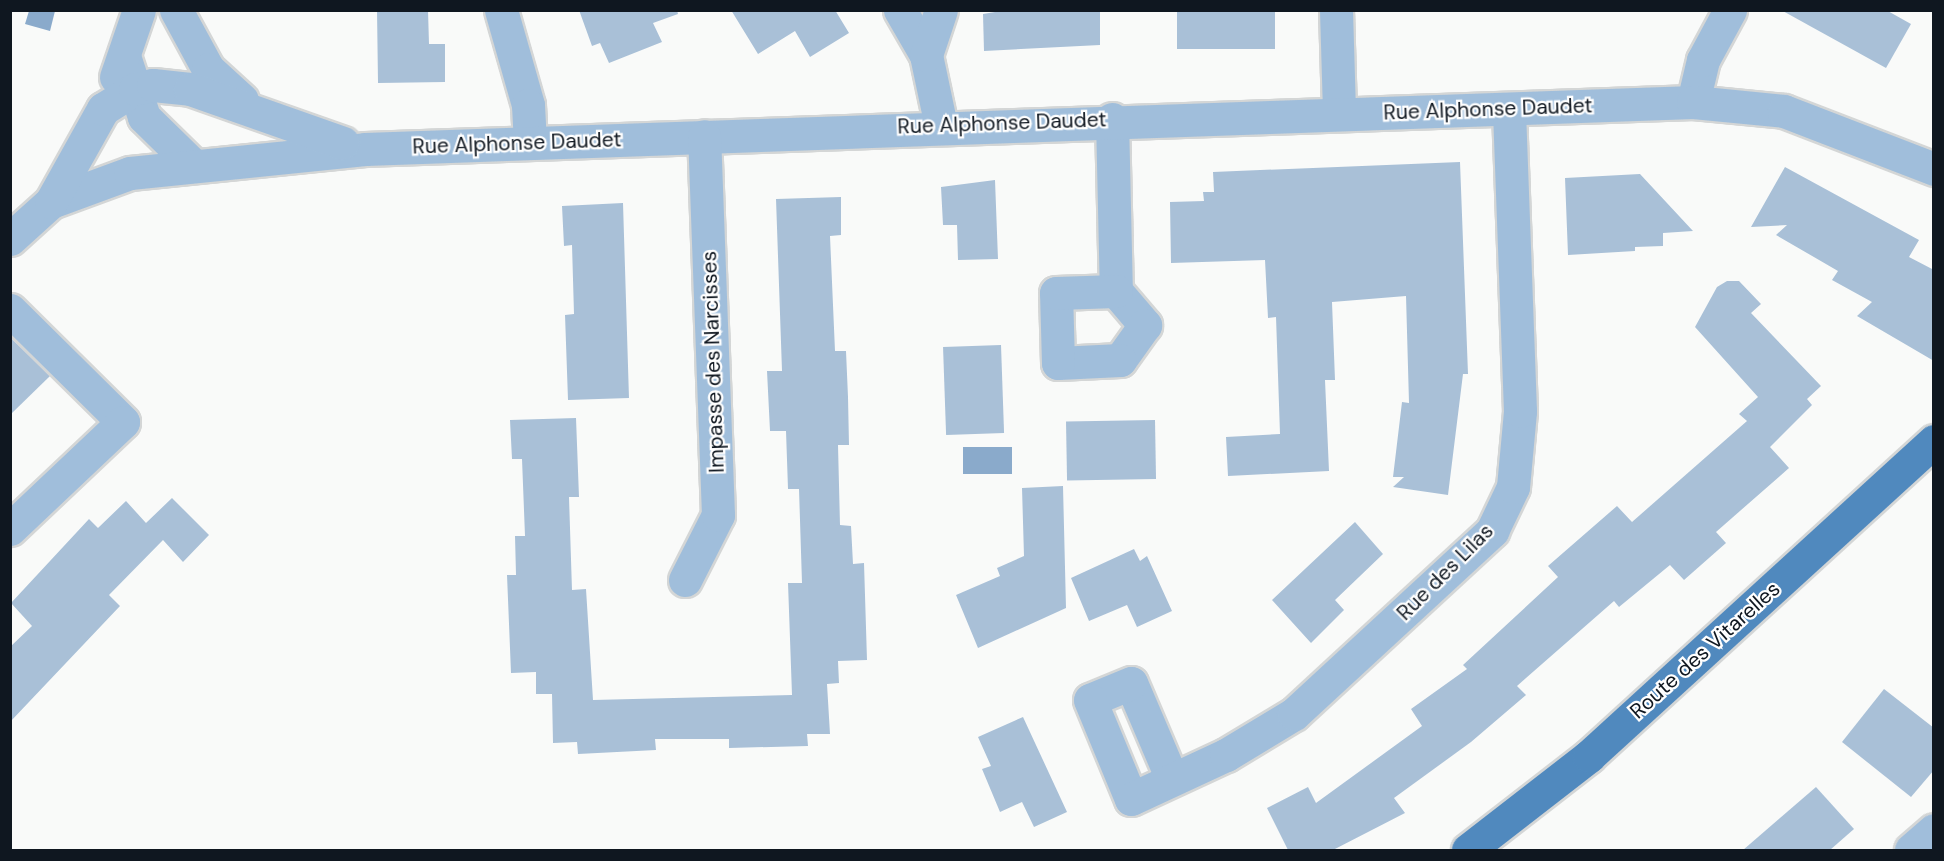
<!DOCTYPE html>
<style>
body{margin:0}
#map{position:relative;width:1944px;height:861px;overflow:hidden;background:#f9faf9;font-family:"DM Sans",sans-serif}
div>[style]{position:absolute}
.water>*{inset:0;background:#8aaacb;transform-origin:0 0}
.building>*{inset:0;background:#a9c0d7;transform-origin:0 0}
.roads{filter:drop-shadow(2px 0 #d4d6d6) drop-shadow(-2px 0 #d4d6d6) drop-shadow(0 2px #d4d6d6) drop-shadow(0 -2px #d4d6d6)}
.minor>*{height:33px;margin:-16.5px;padding:0 16.5px;transform-origin:16.5px;border-radius:16.5px;background:#a0bedb}
.major>*{height:33px;margin:-16.5px;padding:0 16.5px;transform-origin:16.5px;border-radius:16.5px;background:#5089be}
span{translate:-50% -50%;white-space:nowrap;text-align:center;line-height:1.15;-webkit-text-stroke:4.5px #fff;paint-order:stroke}
.street-label{font-size:21px;color:#0f1720}
.frame{position:absolute;inset:0;border:12px solid #0f1720;pointer-events:none}
</style>
<div id="map">
<div class="water">
<i style="clip-path:polygon(29px 11px,55px 11px,50px 31px,25px 24px)"></i>
<i style="left:963px;top:447px;width:49px;height:27px"></i>
</div>
<div class="building">
<i style="clip-path:polygon(377px 10px,428px 10px,429px 44px,445px 44px,445px 82px,378px 83px)"></i>
<i style="clip-path:polygon(579px 10px,677px 10px,678px 14px,653px 23px,662px 42px,609px 63px,600px 43px,592px 46px)"></i>
<i style="clip-path:polygon(731px 10px,835px 10px,849px 33px,810px 57px,795px 31px,758px 54px)"></i>
<i style="clip-path:polygon(1007px 10px,1100px 10px,1100px 45px,984px 51px,983px 14px)"></i>
<i style="left:1177px;top:10px;width:98px;height:39px"></i>
<i style="clip-path:polygon(1781px 10px,1886px 10px,1911px 24px,1886px 68px)"></i>
<i style="clip-path:polygon(1460px 162px,1468px 374px,1463px 374px,1448px 495px,1393px 487px,1404px 477px,1393px 477px,1402px 402px,1409px 403px,1406px 296px,1332px 302px,1335px 380px,1325px 380px,1329px 471px,1228px 476px,1226px 437px,1280px 434px,1276px 317px,1268px 318px,1265px 260px,1171px 263px,1170px 202px,1204px 201px,1203px 192px,1214px 192px,1213px 172px)"></i>
<i style="clip-path:polygon(1785px 167px,1919px 240px,1909px 257px,1934px 270px,1934px 361px,1857px 316px,1872px 302px,1832px 280px,1838px 271px,1776px 235px,1787px 225px,1751px 227px)"></i>
<i style="clip-path:polygon(1640px 174px,1693px 231px,1663px 233px,1663px 246px,1635px 247px,1635px 251px,1568px 255px,1565px 178px)"></i>
<i style="clip-path:polygon(995px 180px,998px 259px,958px 260px,957px 225px,943px 225px,941px 187px)"></i>
<i style="clip-path:polygon(841px 197px,841px 235px,830px 236px,835px 351px,846px 351px,848px 397px,849px 445px,838px 445px,840px 525px,851px 526px,853px 564px,864px 563px,867px 660px,838px 661px,839px 683px,827px 684px,830px 734px,807px 734px,808px 746px,729px 748px,729px 739px,655px 739px,656px 750px,578px 754px,577px 742px,553px 743px,552px 694px,536px 694px,536px 672px,511px 673px,507px 575px,516px 575px,515px 536px,525px 536px,522px 459px,512px 459px,510px 420px,576px 418px,579px 497px,569px 497px,572px 590px,586px 589px,593px 700px,792px 695px,788px 583px,802px 583px,799px 489px,788px 489px,786px 431px,770px 431px,767px 371px,782px 371px,776px 199px)"></i>
<i style="clip-path:polygon(623px 203px,629px 398px,568px 400px,565px 315px,574px 314px,572px 245px,564px 246px,562px 206px)"></i>
<i style="clip-path:polygon(1727px 281px,1739px 281px,1761px 304px,1751px 313px,1821px 386px,1807px 399px,1812px 405px,1770px 447px,1789px 468px,1716px 532px,1726px 543px,1684px 580px,1670px 565px,1619px 607px,1614px 601px,1517px 686px,1526px 695px,1471px 742px,1394px 798px,1405px 813px,1333px 850px,1288px 850px,1267px 808px,1308px 787px,1316px 803px,1422px 726px,1411px 709px,1467px 669px,1463px 665px,1558px 577px,1548px 566px,1617px 506px,1632px 522px,1747px 421px,1739px 414px,1758px 397px,1695px 327px,1717px 287px)"></i>
<i style="clip-path:polygon(10px 337px,50px 376px,10px 415px)"></i>
<i style="left:1001px;top:345px;width:88px;height:58px;rotate:88deg"></i>
<i style="left:1155px;top:420px;width:59px;height:89px;rotate:89deg"></i>
<i style="clip-path:polygon(1063px 486px,1066px 608px,978px 648px,956px 595px,1000px 576px,997px 568px,1024px 556px,1022px 488px)"></i>
<i style="clip-path:polygon(172px 498px,209px 535px,183px 562px,163px 540px,109px 595px,120px 606px,10px 722px,10px 647px,32px 626px,11px 603px,89px 519px,98px 528px,126px 501px,146px 523px)"></i>
<i style="clip-path:polygon(1355px 522px,1383px 554px,1335px 600px,1344px 610px,1311px 643px,1272px 600px)"></i>
<i style="clip-path:polygon(1134px 549px,1140px 561px,1147px 556px,1172px 611px,1137px 627px,1127px 605px,1089px 621px,1071px 578px)"></i>
<i style="clip-path:polygon(1884px 689px,1934px 728px,1934px 770px,1911px 797px,1842px 742px)"></i>
<i style="clip-path:polygon(1023px 717px,1067px 812px,1034px 827px,1022px 802px,1000px 812px,982px 769px,991px 766px,978px 737px)"></i>
<i style="clip-path:polygon(1816px 787px,1854px 829px,1830px 850px,1743px 850px)"></i>
</div>
<div class="roads">
<div class="minor">
<i style="left:176px;top:10px;width:67px;rotate:61.5deg"></i>
<i style="left:208px;top:69px;width:46px;rotate:42.4deg"></i>
<i style="left:501px;top:10px;width:99px;rotate:74.1deg"></i>
<i style="left:528px;top:105px;width:38px;rotate:87deg"></i>
<i style="left:900px;top:10px;width:52px;rotate:60deg"></i>
<i style="left:926px;top:55px;width:73px;rotate:78.1deg"></i>
<i style="left:1336px;top:10px;width:103px;rotate:88.3deg"></i>
<i style="left:926px;top:55px;width:47px;rotate:-71.6deg"></i>
<i style="left:124px;top:56px;width:64px;rotate:71.8deg"></i>
<i style="left:144px;top:117px;width:67px;rotate:44.4deg"></i>
<i style="left:116px;top:77px;width:71px;rotate:-71.1deg"></i>
<i style="left:1693px;top:102px;width:43px;rotate:-76.6deg"></i>
<i style="left:1703px;top:60px;width:57px;rotate:-61.6deg"></i>
<i style="left:1112px;top:119px;width:172px;rotate:88.7deg"></i>
<i style="left:1116px;top:291px;width:45px;rotate:49.5deg"></i>
<i style="left:1145px;top:325px;width:43px;rotate:125.5deg"></i>
<i style="left:1120px;top:360px;width:62px;rotate:177.2deg"></i>
<i style="left:1058px;top:363px;width:70px;rotate:-91.6deg"></i>
<i style="left:1056px;top:293px;width:60px;rotate:-1.9deg"></i>
<i style="left:51px;top:202px;width:84px;rotate:-20.2deg"></i>
<i style="left:130px;top:173px;width:236px;rotate:-5.8deg"></i>
<i style="left:365px;top:149px;width:1329px;rotate:-2.03deg"></i>
<i style="left:1693px;top:102px;width:91px;rotate:5.6deg"></i>
<i style="left:1784px;top:111px;width:161px;rotate:21.1deg"></i>
<i style="left:10px;top:239px;width:55px;rotate:-42.1deg"></i>
<i style="left:51px;top:202px;width:107px;rotate:-60.8deg"></i>
<i style="left:103px;top:109px;width:38px;rotate:-32deg"></i>
<i style="left:135px;top:89px;width:18px;rotate:-13deg"></i>
<i style="left:153px;top:85px;width:37px;rotate:6deg"></i>
<i style="left:190px;top:89px;width:162px;rotate:19.4deg"></i>
<i style="left:10px;top:310px;width:159px;rotate:44.7deg"></i>
<i style="left:123px;top:422px;width:156px;rotate:136.6deg"></i>
<i style="left:685px;top:580px;width:73px;rotate:-63.1deg"></i>
<i style="left:718px;top:515px;width:379px;rotate:-92.1deg"></i>
<i style="left:1172px;top:779px;width:104px;rotate:-113.1deg"></i>
<i style="left:1131px;top:683px;width:44px;rotate:157.5deg"></i>
<i style="left:1090px;top:700px;width:107px;rotate:67.5deg"></i>
<i style="left:1131px;top:799px;width:105px;rotate:-24.9deg"></i>
<i style="left:1226px;top:755px;width:79px;rotate:-31.1deg"></i>
<i style="left:1294px;top:714px;width:270px;rotate:-42.7deg"></i>
<i style="left:1492px;top:531px;width:49px;rotate:-64.5deg"></i>
<i style="left:1513px;top:487px;width:76px;rotate:-84.7deg"></i>
<i style="left:1520px;top:411px;width:302px;rotate:-92.1deg"></i>
<i style="left:1911px;top:850px;width:30px;rotate:-41deg"></i>
</div>
<div class="major">
<i style="left:1468px;top:850px;width:153px;rotate:-37.8deg"></i>
<i style="left:1589px;top:756px;width:467px;rotate:-42.4deg"></i>
</div>
</div>
<div class="street-label">
<span style="left:1488px;top:109px;rotate:-2deg">Rue Alphonse Daudet</span>
<span style="left:1002px;top:123px;rotate:-2deg">Rue Alphonse Daudet</span>
<span style="left:517px;top:143px;rotate:-2deg">Rue Alphonse Daudet</span>
<span style="left:713px;top:362px;rotate:-92deg">Impasse des Narcisses</span>
<span style="left:1445px;top:572px;rotate:-45deg">Rue des Lilas</span>
<span style="left:1705px;top:650px;rotate:-42deg">Route des Vitarelles</span>
</div>
<div class="frame"></div>
</div>
